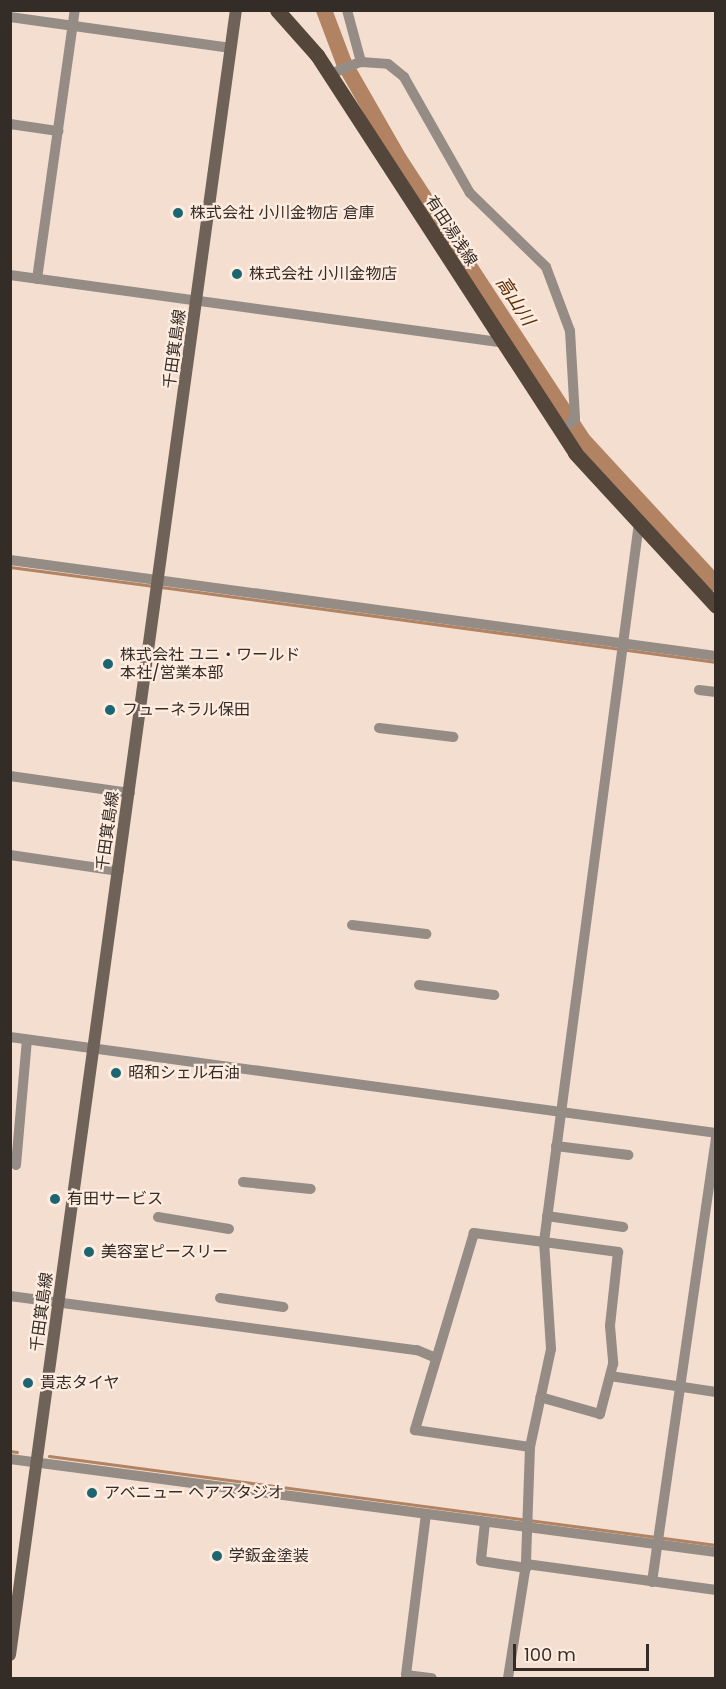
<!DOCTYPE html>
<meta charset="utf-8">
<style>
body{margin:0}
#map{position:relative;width:726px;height:1689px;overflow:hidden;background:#f4decf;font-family:Poppins,"Noto Sans JP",sans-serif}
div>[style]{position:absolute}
.stream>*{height:3px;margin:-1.5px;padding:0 1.5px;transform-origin:1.5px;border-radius:1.5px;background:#b28362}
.river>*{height:16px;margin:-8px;padding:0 8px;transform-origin:8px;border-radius:8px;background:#b28362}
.minor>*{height:10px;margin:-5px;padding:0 5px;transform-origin:5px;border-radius:5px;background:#958c85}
.secondary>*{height:12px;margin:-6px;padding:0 6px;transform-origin:6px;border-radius:6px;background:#6f6259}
.primary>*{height:15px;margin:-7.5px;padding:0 7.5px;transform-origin:7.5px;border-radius:7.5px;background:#55463b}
.dots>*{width:16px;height:16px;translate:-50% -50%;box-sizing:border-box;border:3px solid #feece0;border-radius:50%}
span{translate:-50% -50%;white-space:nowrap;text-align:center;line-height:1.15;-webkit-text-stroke:4.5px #feece0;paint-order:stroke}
.poi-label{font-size:16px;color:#342c26}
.left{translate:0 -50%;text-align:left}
.street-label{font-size:16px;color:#342c26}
.water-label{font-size:18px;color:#5c2e04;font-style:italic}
.frame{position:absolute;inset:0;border:12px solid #342c26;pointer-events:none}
.scale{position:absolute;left:513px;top:1644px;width:136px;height:27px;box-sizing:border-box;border:3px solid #342c26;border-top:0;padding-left:8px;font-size:18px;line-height:21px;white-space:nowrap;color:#342c26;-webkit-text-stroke:4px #feece0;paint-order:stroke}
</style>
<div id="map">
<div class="stream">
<i style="left:10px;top:567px;width:145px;rotate:7.5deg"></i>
<i style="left:161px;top:587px;width:560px;rotate:7.7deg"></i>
<i style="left:10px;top:1451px;width:7px;rotate:8deg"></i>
<i style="left:49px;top:1456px;width:673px;rotate:7.6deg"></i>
</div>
<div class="river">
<i style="left:324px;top:10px;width:57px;rotate:69.3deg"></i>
<i style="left:344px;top:63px;width:111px;rotate:60.2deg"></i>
<i style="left:399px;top:159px;width:334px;rotate:56.8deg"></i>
<i style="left:582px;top:439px;width:197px;rotate:47.3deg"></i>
</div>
<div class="minor">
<i style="left:347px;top:10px;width:54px;rotate:74.9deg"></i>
<i style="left:10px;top:17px;width:223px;rotate:8deg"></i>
<i style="left:328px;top:75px;width:35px;rotate:-22deg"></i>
<i style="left:361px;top:62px;width:27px;rotate:4deg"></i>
<i style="left:388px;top:64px;width:21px;rotate:39deg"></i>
<i style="left:404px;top:77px;width:133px;rotate:60.4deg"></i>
<i style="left:470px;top:193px;width:106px;rotate:44.2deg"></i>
<i style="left:546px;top:267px;width:68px;rotate:69.4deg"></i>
<i style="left:570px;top:331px;width:88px;rotate:86.7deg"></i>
<i style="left:575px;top:419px;width:19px;rotate:141deg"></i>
<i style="left:10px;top:124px;width:49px;rotate:8.3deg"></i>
<i style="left:10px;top:275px;width:497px;rotate:7.8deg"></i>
<i style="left:37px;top:279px;width:272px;rotate:-82deg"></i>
<i style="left:639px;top:523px;width:725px;rotate:97.53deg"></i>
<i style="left:544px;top:1242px;width:71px;rotate:-172.7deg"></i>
<i style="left:474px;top:1233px;width:206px;rotate:106.7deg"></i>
<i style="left:415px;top:1430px;width:116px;rotate:8.4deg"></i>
<i style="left:530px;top:1447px;width:117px;rotate:92deg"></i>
<i style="left:526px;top:1564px;width:192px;rotate:7.8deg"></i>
<i style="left:10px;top:560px;width:712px;rotate:7.74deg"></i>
<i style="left:699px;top:690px;width:17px;rotate:7deg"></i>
<i style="left:379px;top:728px;width:75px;rotate:6.9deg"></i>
<i style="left:10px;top:776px;width:121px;rotate:8.1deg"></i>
<i style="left:10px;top:855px;width:110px;rotate:8.4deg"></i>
<i style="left:352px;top:925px;width:75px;rotate:6.9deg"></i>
<i style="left:419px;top:985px;width:76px;rotate:7.6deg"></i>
<i style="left:10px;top:1037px;width:712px;rotate:7.74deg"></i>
<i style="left:556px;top:1146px;width:73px;rotate:7.1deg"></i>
<i style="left:16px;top:1165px;width:125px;rotate:-85deg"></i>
<i style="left:243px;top:1182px;width:68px;rotate:5.9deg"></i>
<i style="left:547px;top:1216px;width:77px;rotate:8.2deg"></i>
<i style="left:158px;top:1217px;width:72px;rotate:9.6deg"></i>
<i style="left:10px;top:1296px;width:411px;rotate:7.6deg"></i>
<i style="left:417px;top:1350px;width:21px;rotate:23deg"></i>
<i style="left:220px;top:1298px;width:64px;rotate:8.1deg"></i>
<i style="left:610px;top:1376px;width:107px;rotate:8.6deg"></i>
<i style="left:530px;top:1447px;width:100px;rotate:-77.9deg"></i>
<i style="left:551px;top:1349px;width:107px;rotate:-93.7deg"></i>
<i style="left:544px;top:1242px;width:75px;rotate:7.7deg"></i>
<i style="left:618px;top:1252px;width:74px;rotate:96.2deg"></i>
<i style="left:610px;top:1326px;width:38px;rotate:85deg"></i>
<i style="left:613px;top:1364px;width:52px;rotate:104.6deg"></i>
<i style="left:600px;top:1414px;width:62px;rotate:-164.2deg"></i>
<i style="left:10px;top:1459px;width:712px;rotate:7.5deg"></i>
<i style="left:426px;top:1514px;width:162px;rotate:97.1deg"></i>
<i style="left:406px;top:1675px;width:26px;rotate:7deg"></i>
<i style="left:485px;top:1522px;width:39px;rotate:96deg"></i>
<i style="left:481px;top:1561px;width:46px;rotate:8.8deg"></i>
<i style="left:652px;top:1582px;width:451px;rotate:-81.8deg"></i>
<i style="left:508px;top:1678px;width:115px;rotate:-81deg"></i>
</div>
<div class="secondary">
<i style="left:10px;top:1655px;width:1660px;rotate:-82.18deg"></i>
</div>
<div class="primary">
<i style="left:277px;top:10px;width:60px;rotate:48.4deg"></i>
<i style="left:317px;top:55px;width:474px;rotate:57deg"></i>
<i style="left:575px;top:453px;width:208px;rotate:47.3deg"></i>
</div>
<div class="dots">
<i style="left:178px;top:213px;background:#1b6671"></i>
<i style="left:237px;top:274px;background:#1b6671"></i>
<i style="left:108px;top:664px;background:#1b6671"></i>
<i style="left:110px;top:710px;background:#1b6671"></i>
<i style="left:116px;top:1073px;background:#1b6671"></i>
<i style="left:55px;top:1199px;background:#1b6671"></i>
<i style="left:89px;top:1252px;background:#1b6671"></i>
<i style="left:28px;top:1383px;background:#1b6671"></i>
<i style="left:92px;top:1493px;background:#1b6671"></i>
<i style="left:217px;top:1556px;background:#1b6671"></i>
</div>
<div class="poi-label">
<span class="left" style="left:190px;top:213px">株式会社 小川金物店 倉庫</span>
<span class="left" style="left:249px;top:274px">株式会社 小川金物店</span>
<span class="left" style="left:120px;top:664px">株式会社 ユニ・ワールド<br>本社/営業本部</span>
<span class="left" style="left:122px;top:710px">フューネラル保田</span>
<span class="left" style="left:128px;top:1073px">昭和シェル石油</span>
<span class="left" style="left:67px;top:1199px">有田サービス</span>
<span class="left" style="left:101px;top:1252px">美容室ピースリー</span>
<span class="left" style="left:40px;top:1383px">貴志タイヤ</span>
<span class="left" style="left:104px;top:1493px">アベニュー ヘアスタジオ</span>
<span class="left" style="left:229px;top:1556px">学鈑金塗装</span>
</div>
<div class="street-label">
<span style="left:451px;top:231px;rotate:57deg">有田湯浅線</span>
<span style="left:175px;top:349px;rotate:-82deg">千田箕島線</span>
<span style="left:108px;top:831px;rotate:-82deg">千田箕島線</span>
<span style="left:42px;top:1312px;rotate:-82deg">千田箕島線</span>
</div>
<div class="water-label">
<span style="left:515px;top:301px;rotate:57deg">高山川</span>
</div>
<div class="frame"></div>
<div class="scale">100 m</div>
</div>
